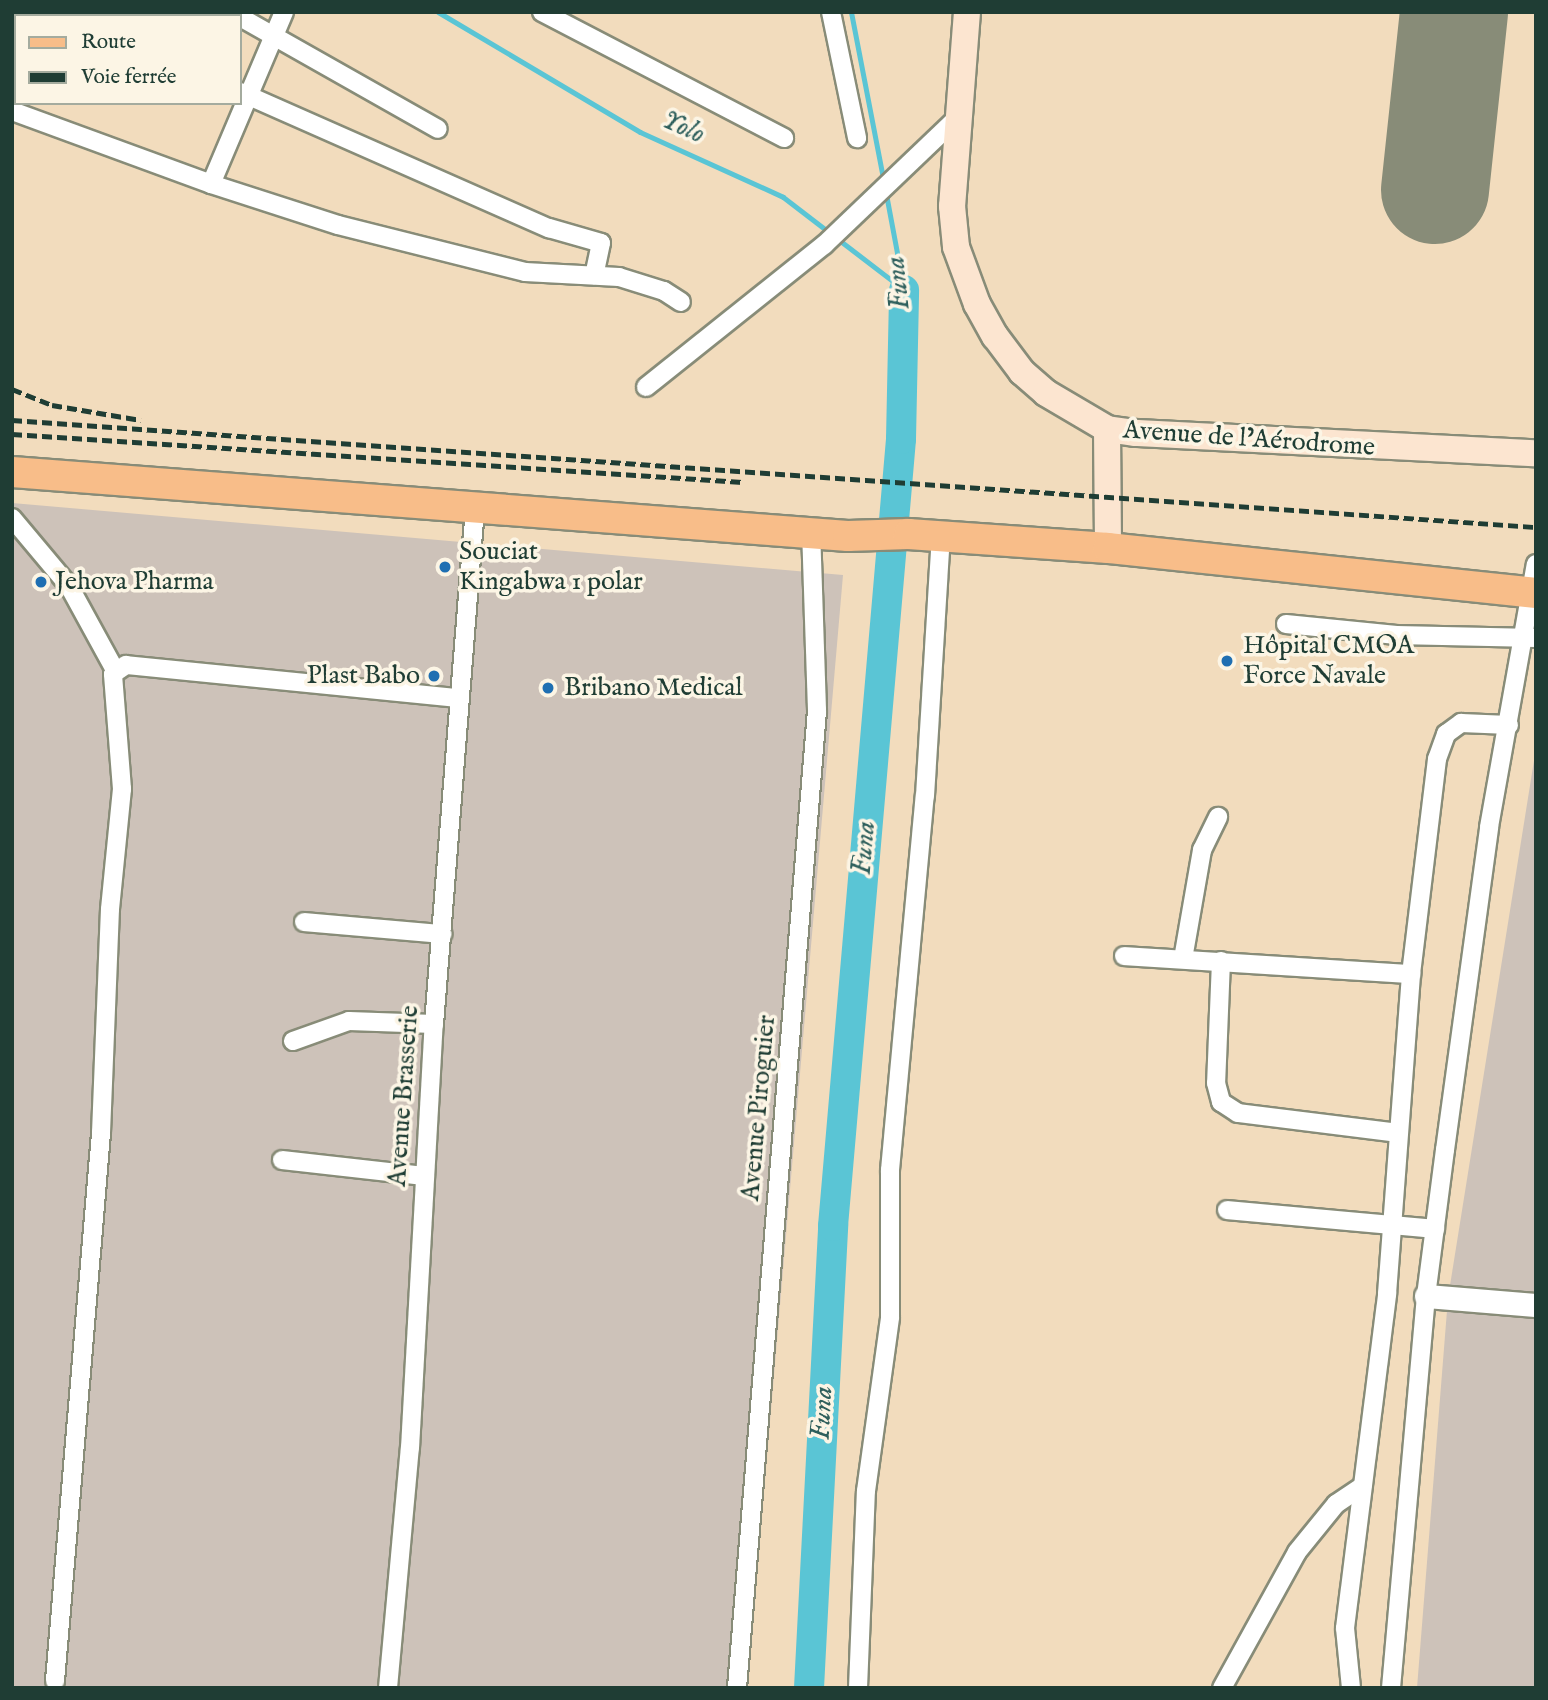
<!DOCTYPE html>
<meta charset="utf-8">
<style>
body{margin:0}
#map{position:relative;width:1548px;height:1700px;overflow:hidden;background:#f2dcbd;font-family:"IM FELL English",serif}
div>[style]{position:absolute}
.industrial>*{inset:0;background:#cdc2b9}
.stream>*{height:5px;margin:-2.5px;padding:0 2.5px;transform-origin:2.5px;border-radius:2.5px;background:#5ac5d5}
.river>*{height:30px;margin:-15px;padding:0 15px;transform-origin:15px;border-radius:15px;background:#5ac5d5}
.runway>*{height:108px;margin:-54px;padding:0 54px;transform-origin:54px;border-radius:54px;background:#888c78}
.roads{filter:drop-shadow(2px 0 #888c78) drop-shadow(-2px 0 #888c78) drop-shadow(0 2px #888c78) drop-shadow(0 -2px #888c78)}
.minor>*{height:18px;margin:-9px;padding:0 9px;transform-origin:9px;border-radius:9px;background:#fff}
.tertiary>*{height:23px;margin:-11.5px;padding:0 11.5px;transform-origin:11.5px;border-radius:11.5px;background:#fff}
.secondary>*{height:26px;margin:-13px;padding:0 13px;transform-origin:13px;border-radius:13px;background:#fce5d0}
.primary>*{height:30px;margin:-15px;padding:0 15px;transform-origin:15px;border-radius:15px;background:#f8bd89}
.rail>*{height:5px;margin-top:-2.5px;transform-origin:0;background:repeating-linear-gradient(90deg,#1f3d34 0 10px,transparent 0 15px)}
.dots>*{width:19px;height:19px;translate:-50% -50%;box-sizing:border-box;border:4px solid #fcf5e5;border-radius:50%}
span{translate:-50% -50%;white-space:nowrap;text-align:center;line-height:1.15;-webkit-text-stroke:7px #fcf5e5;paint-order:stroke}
.street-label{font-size:26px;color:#1f3d34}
.poi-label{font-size:26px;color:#1f3d34}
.left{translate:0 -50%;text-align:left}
.right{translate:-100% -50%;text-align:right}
.water-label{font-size:28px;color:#2e5f5c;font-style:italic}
.frame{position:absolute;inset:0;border:14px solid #1f3d34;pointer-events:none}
.legend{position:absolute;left:14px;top:14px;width:228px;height:91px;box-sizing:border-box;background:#fcf5e5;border:2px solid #a4ab9e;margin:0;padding:9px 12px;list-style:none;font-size:21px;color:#1f3d34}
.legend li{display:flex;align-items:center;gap:14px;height:35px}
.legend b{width:35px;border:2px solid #a4ab9e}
</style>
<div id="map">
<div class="industrial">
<i style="clip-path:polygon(12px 503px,843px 575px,747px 1688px,12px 1688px)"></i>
<i style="clip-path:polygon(1536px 748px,1536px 1688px,1417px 1688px,1448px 1298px)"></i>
</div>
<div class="stream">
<i style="left:438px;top:12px;width:235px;rotate:30.7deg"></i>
<i style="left:640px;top:132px;width:157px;rotate:24.4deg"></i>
<i style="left:783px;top:197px;width:153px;rotate:37.5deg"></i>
<i style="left:851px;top:12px;width:175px;rotate:79.1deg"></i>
<i style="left:886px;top:194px;width:98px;rotate:79.4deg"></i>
</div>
<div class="river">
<i style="left:809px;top:1688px;width:463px;rotate:-87deg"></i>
<i style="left:833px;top:1226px;width:790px;rotate:-85.06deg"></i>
<i style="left:901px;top:439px;width:149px;rotate:-88.8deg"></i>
</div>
<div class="runway">
<i style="left:1435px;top:190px;width:179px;rotate:-83.9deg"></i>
</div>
<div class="roads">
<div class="minor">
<i style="left:542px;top:12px;width:273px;rotate:27.5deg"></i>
<i style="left:831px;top:12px;width:129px;rotate:78.3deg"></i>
<i style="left:12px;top:13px;width:9px;rotate:18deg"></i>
<i style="left:240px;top:17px;width:227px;rotate:29.5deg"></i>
<i style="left:240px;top:92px;width:338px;rotate:23.8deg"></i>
<i style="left:549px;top:228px;width:54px;rotate:16.1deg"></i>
<i style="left:601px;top:243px;width:33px;rotate:102deg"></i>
<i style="left:12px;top:111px;width:212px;rotate:20.1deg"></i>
<i style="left:211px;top:184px;width:133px;rotate:17.9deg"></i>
<i style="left:338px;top:225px;width:193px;rotate:14.1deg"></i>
<i style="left:525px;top:272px;width:94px;rotate:3deg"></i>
<i style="left:619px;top:277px;width:47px;rotate:17.3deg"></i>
<i style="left:664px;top:291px;width:20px;rotate:33deg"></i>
<i style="left:211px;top:184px;width:187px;rotate:-67deg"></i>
<i style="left:646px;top:387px;width:228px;rotate:-38.6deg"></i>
<i style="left:824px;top:245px;width:184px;rotate:-43.7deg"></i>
<i style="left:12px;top:518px;width:89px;rotate:50deg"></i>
<i style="left:69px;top:586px;width:96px;rotate:61.3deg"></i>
<i style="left:1286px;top:624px;width:111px;rotate:5.7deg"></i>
<i style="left:1396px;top:635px;width:140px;rotate:1.2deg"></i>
<i style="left:304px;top:922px;width:139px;rotate:5deg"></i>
<i style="left:1124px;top:956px;width:288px;rotate:3.6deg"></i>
<i style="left:1183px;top:959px;width:111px;rotate:-80.1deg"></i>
<i style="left:1202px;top:850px;width:37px;rotate:-64deg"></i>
<i style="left:1221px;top:961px;width:122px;rotate:92.3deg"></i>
<i style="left:1216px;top:1083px;width:20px;rotate:75deg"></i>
<i style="left:1221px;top:1102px;width:20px;rotate:33deg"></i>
<i style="left:1238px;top:1113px;width:161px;rotate:7.1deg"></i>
<i style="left:293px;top:1041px;width:59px;rotate:-19.7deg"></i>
<i style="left:349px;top:1021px;width:85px;rotate:2deg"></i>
<i style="left:282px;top:1160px;width:143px;rotate:6.4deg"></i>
<i style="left:1227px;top:1210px;width:209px;rotate:5.2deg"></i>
<i style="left:55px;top:1681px;width:550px;rotate:-85.2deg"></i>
<i style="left:101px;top:1133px;width:224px;rotate:-87.7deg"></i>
<i style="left:110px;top:909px;width:121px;rotate:-84.3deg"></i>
<i style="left:122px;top:789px;width:115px;rotate:-94.5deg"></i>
<i style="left:113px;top:674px;width:16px;rotate:-35deg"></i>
<i style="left:126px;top:665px;width:335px;rotate:5.7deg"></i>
<i style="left:388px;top:1688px;width:241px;rotate:-84.8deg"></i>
<i style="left:410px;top:1448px;width:425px;rotate:-86.8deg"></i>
<i style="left:434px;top:1024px;width:518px;rotate:-85.46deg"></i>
<i style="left:737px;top:1688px;width:981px;rotate:-85.32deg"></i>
<i style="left:817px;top:710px;width:178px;rotate:-91.9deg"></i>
<i style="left:858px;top:1688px;width:197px;rotate:-87.7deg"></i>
<i style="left:866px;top:1491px;width:176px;rotate:-82.1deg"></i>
<i style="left:890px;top:1317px;width:147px;rotate:-90deg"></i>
<i style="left:890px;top:1170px;width:376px;rotate:-84.7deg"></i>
<i style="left:925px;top:796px;width:259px;rotate:-86.5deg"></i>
<i style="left:1222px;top:1688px;width:155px;rotate:-61.1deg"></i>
<i style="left:1297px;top:1552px;width:62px;rotate:-50.9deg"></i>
<i style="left:1336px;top:1504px;width:32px;rotate:-34deg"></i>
<i style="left:1351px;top:1688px;width:60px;rotate:-95.7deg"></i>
<i style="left:1345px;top:1628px;width:337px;rotate:-82.8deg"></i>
<i style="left:1387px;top:1294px;width:321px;rotate:-85.7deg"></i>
<i style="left:1411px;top:974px;width:217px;rotate:-83.1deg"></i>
<i style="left:1437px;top:759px;width:27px;rotate:-70deg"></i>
<i style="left:1446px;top:734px;width:19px;rotate:-36deg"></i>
<i style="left:1461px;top:723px;width:48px;rotate:2.4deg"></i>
<i style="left:1391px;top:1688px;width:394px;rotate:-84.9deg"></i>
<i style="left:1426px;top:1296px;width:147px;rotate:-82.6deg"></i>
<i style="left:1445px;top:1150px;width:326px;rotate:-82.2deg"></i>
<i style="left:1489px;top:827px;width:267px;rotate:-79.9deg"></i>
</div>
<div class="tertiary">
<i style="left:1426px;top:1296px;width:110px;rotate:4.7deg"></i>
</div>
<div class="secondary">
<i style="left:967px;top:12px;width:195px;rotate:94.4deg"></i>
<i style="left:952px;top:206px;width:41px;rotate:84.4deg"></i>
<i style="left:956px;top:247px;width:61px;rotate:69.8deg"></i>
<i style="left:977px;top:304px;width:37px;rotate:61deg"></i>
<i style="left:995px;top:336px;width:45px;rotate:53.1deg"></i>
<i style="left:1022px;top:372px;width:32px;rotate:41deg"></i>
<i style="left:1046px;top:393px;width:71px;rotate:30.5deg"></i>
<i style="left:1107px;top:429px;width:29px;rotate:8deg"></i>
<i style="left:1136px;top:433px;width:400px;rotate:2.9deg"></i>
<i style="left:1107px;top:429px;width:119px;rotate:89.5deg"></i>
</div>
<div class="primary">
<i style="left:12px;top:472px;width:838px;rotate:4.38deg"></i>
<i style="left:848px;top:536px;width:61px;rotate:-1.9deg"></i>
<i style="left:909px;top:534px;width:199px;rotate:4deg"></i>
<i style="left:1108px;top:548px;width:430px;rotate:6deg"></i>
</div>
</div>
<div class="rail">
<i style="left:12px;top:389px;width:43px;rotate:21.8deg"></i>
<i style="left:52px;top:405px;width:90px;rotate:9.6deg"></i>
<i style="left:12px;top:420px;width:1528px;rotate:4.02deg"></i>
<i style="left:12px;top:434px;width:732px;rotate:3.76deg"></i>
</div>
<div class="dots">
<i style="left:445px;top:567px;background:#1f6fb2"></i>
<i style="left:41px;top:582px;background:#1f6fb2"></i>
<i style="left:1227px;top:661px;background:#1f6fb2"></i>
<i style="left:434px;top:676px;background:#1f6fb2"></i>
<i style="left:548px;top:688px;background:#1f6fb2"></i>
</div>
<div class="street-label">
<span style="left:1249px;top:439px;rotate:4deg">Avenue de l’Aérodrome</span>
<span style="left:404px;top:1096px;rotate:-86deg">Avenue Brasserie</span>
<span style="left:759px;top:1108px;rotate:-85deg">Avenue Piroguier</span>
</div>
<div class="poi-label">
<span class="left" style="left:459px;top:567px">Souciat<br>Kingabwa 1 polar</span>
<span class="left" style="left:55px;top:582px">Jehova Pharma</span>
<span class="left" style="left:1243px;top:661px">Hôpital CMOA<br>Force Navale</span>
<span class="right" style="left:420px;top:676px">Plast Babo</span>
<span class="left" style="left:564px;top:688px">Bribano Medical</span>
</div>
<div class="water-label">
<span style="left:683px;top:128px;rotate:24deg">Yolo</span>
<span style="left:899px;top:283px;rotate:-96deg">Funa</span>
<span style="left:865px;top:848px;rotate:-85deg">Funa</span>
<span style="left:823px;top:1413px;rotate:-87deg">Funa</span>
</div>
<div class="frame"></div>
<ul class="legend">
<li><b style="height:9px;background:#f8bd89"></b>Route</li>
<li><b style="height:9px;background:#1f3d34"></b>Voie ferrée</li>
</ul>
</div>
